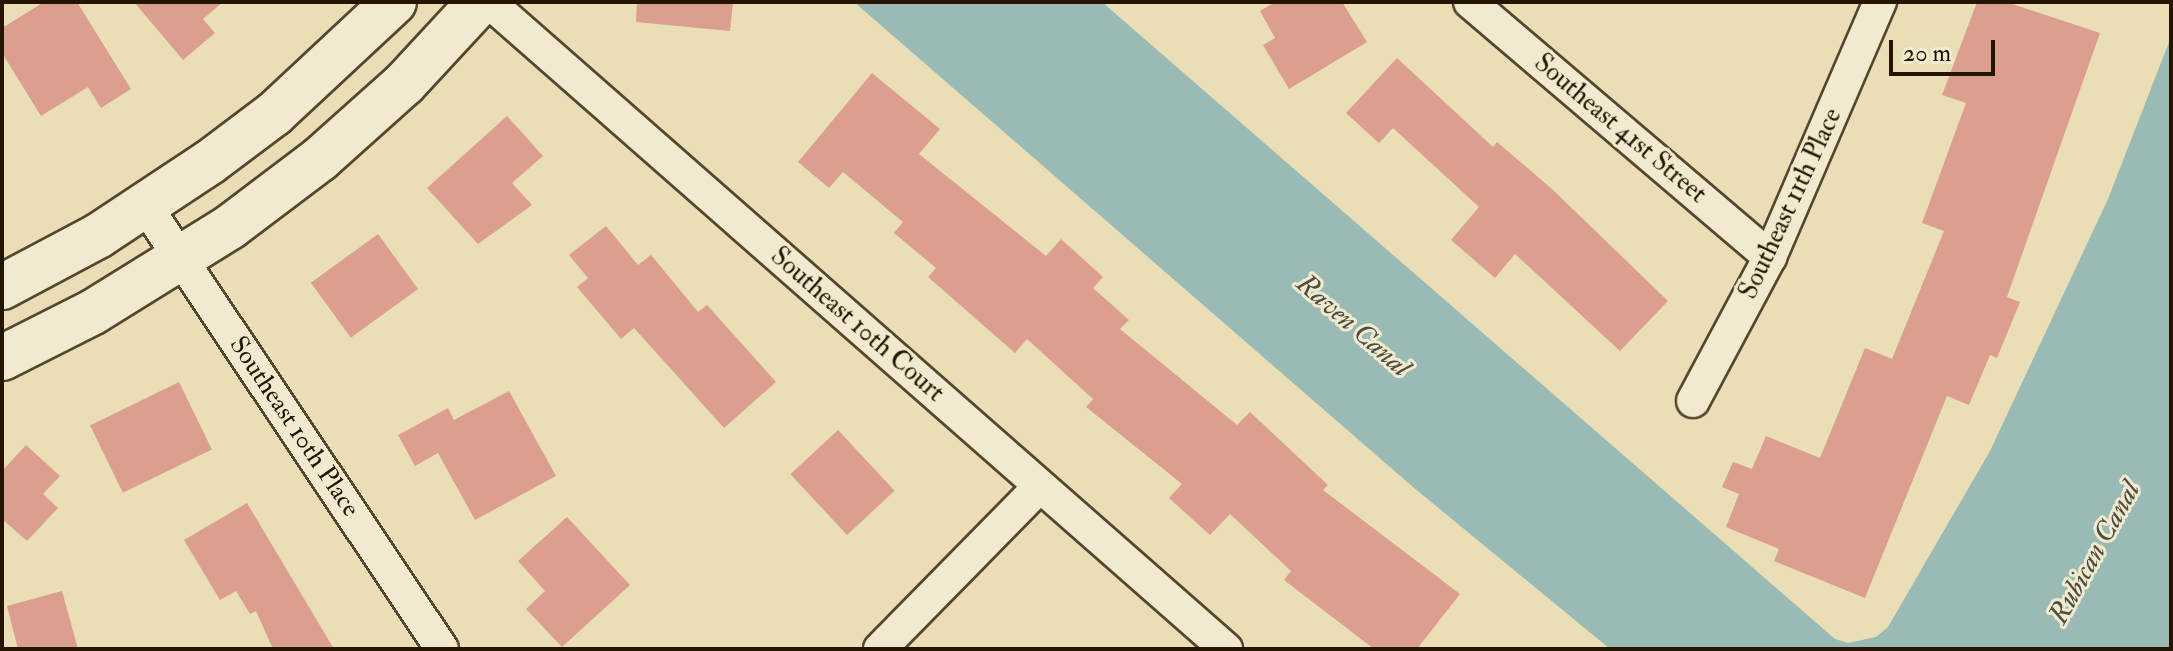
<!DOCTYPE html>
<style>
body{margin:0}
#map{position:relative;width:2173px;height:651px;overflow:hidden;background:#eadeb6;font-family:"IM FELL Double Pica",serif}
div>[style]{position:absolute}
.water>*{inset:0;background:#9abbb5}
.building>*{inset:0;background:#dc9e8e;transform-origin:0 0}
.roads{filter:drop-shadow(2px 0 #56462e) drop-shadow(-2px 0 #56462e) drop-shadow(0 2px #56462e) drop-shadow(0 -2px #56462e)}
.street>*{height:32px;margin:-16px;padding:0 16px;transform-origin:16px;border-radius:16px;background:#f1ead0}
.secondary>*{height:44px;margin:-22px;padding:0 22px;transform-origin:22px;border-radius:22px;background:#f1ead0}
span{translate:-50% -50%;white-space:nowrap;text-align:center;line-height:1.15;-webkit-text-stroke:6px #f1ead0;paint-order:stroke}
.street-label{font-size:26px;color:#241400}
.water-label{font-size:28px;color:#4d4e3f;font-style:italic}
.frame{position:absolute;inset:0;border:4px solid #241400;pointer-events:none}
.scale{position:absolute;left:1889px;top:40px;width:106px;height:36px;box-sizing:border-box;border:4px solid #241400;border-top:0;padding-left:10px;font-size:24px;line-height:28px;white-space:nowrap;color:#241400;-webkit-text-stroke:6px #f1ead0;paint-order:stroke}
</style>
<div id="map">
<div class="water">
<i style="clip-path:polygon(854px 2px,1102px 2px,1835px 639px,1848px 643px,1876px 637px,1888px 627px,1990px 451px,2108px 199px,2171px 37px,2171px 649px,1610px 649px,1413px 487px)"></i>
</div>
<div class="building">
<i style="clip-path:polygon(44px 2px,77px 2px,131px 89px,101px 108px,88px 87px,41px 116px,2px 53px,2px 28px)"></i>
<i style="clip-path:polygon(134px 2px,223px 2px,203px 19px,215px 33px,183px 60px)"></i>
<i style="clip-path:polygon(637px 2px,733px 2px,730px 31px,636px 22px)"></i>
<i style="clip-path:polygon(1275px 2px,1342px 2px,1367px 42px,1289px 89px,1263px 45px,1275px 38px,1260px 11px)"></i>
<i style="clip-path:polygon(1977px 2px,2006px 2px,2100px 33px,2007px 297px,2020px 302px,1997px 358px,1990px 355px,1969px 405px,1947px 396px,1865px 598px,1774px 561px,1779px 549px,1726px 527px,1739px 494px,1722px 487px,1733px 462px,1752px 469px,1766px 436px,1820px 458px,1865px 348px,1892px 359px,1944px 231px,1922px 223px,1966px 103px,1942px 95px)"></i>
<i style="clip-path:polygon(1397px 58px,1493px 147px,1497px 142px,1552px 189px,1668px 301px,1620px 351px,1515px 254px,1495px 278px,1451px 240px,1479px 207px,1393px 128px,1379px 143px,1346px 113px)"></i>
<i style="clip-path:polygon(872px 73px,940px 129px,919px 154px,1046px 256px,1061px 239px,1103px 277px,1093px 288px,1129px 320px,1120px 329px,1237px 425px,1250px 412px,1328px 485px,1323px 490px,1460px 594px,1417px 649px,1374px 649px,1284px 580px,1291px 571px,1230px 514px,1210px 535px,1169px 498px,1182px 484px,1086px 407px,1093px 399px,1027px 339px,1015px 353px,928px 277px,936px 268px,894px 233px,903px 222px,843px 172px,829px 188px,798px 162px)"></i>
<i style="clip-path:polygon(507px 116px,543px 156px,512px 183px,532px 205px,478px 244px,427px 188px)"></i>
<i style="clip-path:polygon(606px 226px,638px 265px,651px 255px,698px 312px,707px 305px,776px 382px,724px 428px,634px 328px,621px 339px,577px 287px,588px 278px,569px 255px)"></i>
<i style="left:378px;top:234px;width:68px;height:83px;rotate:54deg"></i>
<i style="left:179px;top:382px;width:75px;height:99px;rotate:64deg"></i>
<i style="clip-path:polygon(509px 391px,556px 476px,475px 520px,438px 453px,415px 466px,398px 435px,448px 408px,454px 420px)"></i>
<i style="left:838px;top:430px;width:83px;height:65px;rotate:47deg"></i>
<i style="clip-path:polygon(26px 445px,60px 476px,43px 494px,58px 508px,27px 541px,2px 519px,2px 471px)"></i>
<i style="clip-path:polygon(247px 503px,334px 649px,273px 649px,256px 611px,250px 614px,236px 591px,220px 600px,184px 540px)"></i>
<i style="clip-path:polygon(567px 517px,630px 585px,562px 647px,526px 609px,545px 591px,518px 561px)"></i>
<i style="clip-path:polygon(62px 591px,78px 649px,18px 649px,7px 606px)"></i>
</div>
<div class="roads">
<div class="street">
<i style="left:489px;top:2px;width:981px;rotate:41.28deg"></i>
<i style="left:1470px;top:2px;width:394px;rotate:40.4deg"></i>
<i style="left:145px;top:205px;width:534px;rotate:56.22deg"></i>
<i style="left:1693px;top:401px;width:163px;rotate:-61.9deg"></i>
<i style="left:1770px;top:257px;width:278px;rotate:-66.7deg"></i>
<i style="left:880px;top:649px;width:228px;rotate:-45.5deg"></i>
</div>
<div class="secondary">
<i style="left:2px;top:287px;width:109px;rotate:-28deg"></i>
<i style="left:98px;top:236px;width:134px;rotate:-33.5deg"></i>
<i style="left:210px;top:162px;width:80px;rotate:-36.9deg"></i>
<i style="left:274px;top:114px;width:164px;rotate:-43deg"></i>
<i style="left:2px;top:358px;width:102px;rotate:-26.8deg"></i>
<i style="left:93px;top:312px;width:161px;rotate:-31.8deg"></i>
<i style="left:230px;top:227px;width:113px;rotate:-37.1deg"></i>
<i style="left:320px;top:159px;width:113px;rotate:-41.8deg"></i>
<i style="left:404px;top:84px;width:112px;rotate:-47.2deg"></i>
</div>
</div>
<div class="street-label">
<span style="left:1620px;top:129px;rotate:40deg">Southeast 41st Street</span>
<span style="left:1791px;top:204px;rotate:-65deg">Southeast 11th Place</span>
<span style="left:857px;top:325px;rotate:41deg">Southeast 10th Court</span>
<span style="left:294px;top:427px;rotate:56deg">Southeast 10th Place</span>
</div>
<div class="water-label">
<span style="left:1353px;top:326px;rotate:41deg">Raven Canal</span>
<span style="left:2095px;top:553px;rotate:-61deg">Rubican Canal</span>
</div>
<div class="frame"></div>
<div class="scale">20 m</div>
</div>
